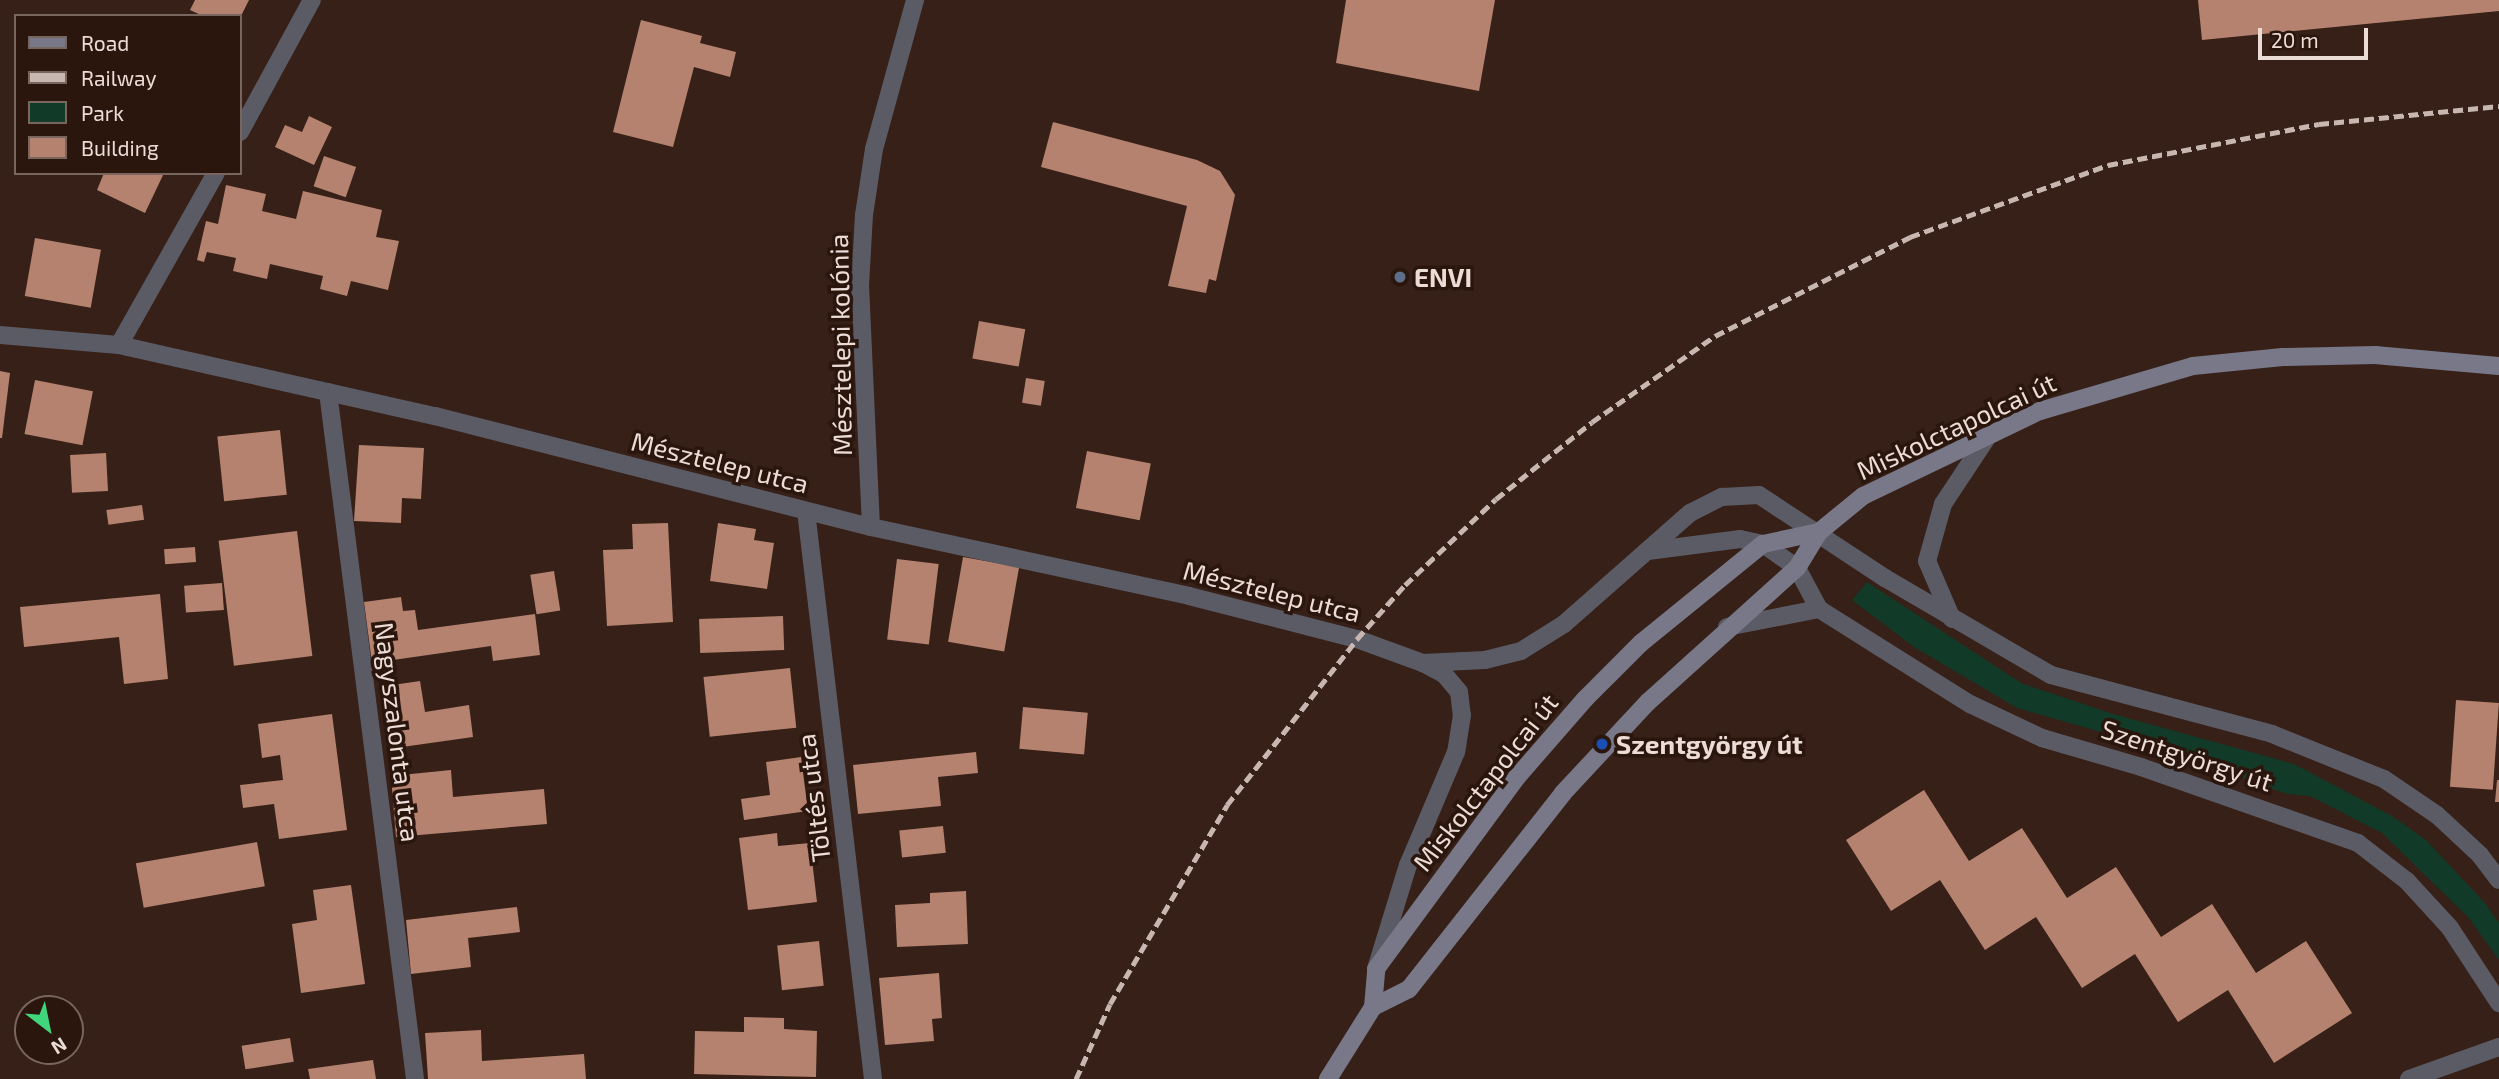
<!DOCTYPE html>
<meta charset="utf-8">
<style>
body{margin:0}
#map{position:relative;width:2499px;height:1079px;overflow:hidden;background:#362017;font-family:"Exo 2",sans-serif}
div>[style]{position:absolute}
.green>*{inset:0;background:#123a28}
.building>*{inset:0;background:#b5826f;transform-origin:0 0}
.street>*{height:18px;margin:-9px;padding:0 9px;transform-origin:9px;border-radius:9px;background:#5b5b66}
.secondary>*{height:18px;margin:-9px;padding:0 9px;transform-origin:9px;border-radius:9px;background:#787889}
.rail>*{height:5px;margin-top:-2.5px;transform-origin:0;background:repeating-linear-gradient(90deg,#c7b7b0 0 10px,transparent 0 15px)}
.dots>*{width:19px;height:19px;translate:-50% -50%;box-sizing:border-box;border:4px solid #2b160e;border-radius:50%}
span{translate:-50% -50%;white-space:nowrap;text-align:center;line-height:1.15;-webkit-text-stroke:7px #2b160e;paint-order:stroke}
.poi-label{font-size:26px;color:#ebdcd6;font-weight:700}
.left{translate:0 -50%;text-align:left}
.street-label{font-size:26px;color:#ebdcd6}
.legend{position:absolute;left:14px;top:14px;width:228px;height:161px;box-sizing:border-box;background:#2b160e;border:2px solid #78655e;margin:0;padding:9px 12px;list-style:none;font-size:21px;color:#ebdcd6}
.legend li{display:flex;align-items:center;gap:14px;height:35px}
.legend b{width:35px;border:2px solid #78655e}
.north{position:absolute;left:14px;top:995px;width:70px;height:70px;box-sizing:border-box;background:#2b160e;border:2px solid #78655e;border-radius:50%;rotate:148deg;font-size:19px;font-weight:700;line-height:28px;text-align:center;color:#ebdcd6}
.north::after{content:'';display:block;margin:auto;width:24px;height:32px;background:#40d77c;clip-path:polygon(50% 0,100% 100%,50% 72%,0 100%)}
.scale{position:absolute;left:2258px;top:28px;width:110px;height:32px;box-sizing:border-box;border:4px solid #ebdcd6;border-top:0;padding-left:9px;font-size:21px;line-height:24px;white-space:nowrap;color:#ebdcd6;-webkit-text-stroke:5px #2b160e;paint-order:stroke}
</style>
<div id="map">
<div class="green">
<i style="clip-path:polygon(1867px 582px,2021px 683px,2113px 714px,2294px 764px,2392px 816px,2426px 840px,2485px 903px,2499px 923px,2499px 960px,2468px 917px,2382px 833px,2310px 796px,2287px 794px,2184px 756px,2017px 708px,1914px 647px,1852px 600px)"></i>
</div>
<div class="building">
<i style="clip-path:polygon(195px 0,249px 0,241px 16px,203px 16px,190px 10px)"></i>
<i style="clip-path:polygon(1346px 0,1495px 0,1479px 91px,1336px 63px)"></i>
<i style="clip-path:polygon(2198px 0,2499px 0,2499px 11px,2202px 40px)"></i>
<i style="clip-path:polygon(641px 20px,702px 36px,700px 43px,736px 52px,730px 77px,694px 67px,673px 147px,613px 132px)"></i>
<i style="clip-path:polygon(309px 116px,332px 127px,314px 165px,275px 147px,285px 125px,302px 132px)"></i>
<i style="clip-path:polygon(1053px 122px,1197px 160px,1220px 171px,1235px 195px,1216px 281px,1209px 279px,1206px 293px,1168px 286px,1187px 206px,1041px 167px)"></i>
<i style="left:324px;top:156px;width:34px;height:32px;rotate:19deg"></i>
<i style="clip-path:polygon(104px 173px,164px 173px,145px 213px,97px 190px)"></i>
<i style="clip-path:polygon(226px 185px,266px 194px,262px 211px,296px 219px,303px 191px,382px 210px,376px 237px,399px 241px,388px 290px,351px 281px,347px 296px,320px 289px,323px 276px,270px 264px,267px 279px,233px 271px,236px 258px,207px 252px,204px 262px,197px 260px,206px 221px,218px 224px)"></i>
<i style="left:35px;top:238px;width:67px;height:59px;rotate:10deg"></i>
<i style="left:979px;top:321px;width:47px;height:38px;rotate:10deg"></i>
<i style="clip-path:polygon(0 371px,10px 373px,2px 438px,0 438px)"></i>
<i style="left:1026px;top:378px;width:19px;height:25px;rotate:9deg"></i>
<i style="left:35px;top:380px;width:59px;height:55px;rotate:11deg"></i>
<i style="left:280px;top:430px;width:65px;height:63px;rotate:84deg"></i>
<i style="clip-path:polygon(359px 445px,424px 448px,421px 499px,402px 498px,401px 523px,354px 521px)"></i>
<i style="left:1087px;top:451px;width:65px;height:58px;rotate:11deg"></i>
<i style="left:106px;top:453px;width:38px;height:36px;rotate:87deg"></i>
<i style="left:142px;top:505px;width:15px;height:36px;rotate:82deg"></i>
<i style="clip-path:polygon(668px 523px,673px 622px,607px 626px,603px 550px,633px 549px,632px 524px)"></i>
<i style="clip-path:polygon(718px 523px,756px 529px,754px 540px,774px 543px,767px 589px,710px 581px)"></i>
<i style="left:297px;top:531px;width:126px;height:79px;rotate:83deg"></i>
<i style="left:195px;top:547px;width:15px;height:31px;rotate:86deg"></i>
<i style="left:963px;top:557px;width:57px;height:86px;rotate:10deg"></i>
<i style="left:897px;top:559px;width:42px;height:81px;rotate:7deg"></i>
<i style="left:554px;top:571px;width:40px;height:24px;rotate:81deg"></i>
<i style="left:222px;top:583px;width:27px;height:38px;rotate:86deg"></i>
<i style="clip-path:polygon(160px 594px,168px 679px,124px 684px,119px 637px,24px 647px,20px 607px)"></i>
<i style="clip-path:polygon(401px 597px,403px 611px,415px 610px,418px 630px,535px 614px,540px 655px,493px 661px,491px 646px,372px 663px,364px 602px)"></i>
<i style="left:783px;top:616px;width:34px;height:84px;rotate:88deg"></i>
<i style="left:790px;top:668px;width:60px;height:87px;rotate:84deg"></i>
<i style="clip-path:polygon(420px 681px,425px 712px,469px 705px,473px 737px,388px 749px,379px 687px)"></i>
<i style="left:2456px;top:700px;width:43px;height:87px;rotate:4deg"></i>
<i style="left:1023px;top:707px;width:65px;height:42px;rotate:5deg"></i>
<i style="clip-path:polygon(332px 714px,347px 830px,279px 839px,274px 804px,243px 808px,240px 785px,283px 780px,280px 755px,262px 758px,258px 724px)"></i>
<i style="clip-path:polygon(976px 752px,978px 773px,938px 777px,941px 806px,858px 814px,853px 765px)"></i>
<i style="clip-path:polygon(801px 757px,808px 811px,744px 820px,741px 799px,770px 795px,766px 762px)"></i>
<i style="clip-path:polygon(451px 770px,453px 797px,544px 789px,547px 824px,396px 837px,391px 776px)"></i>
<i style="clip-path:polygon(2497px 780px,2499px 780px,2499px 802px,2495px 802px)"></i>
<i style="clip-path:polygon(1924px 790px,1969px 861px,2022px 828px,2067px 898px,2116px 867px,2161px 937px,2212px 904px,2256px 973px,2306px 941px,2352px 1013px,2274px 1063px,2228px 990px,2178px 1022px,2135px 954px,2082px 988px,2036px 917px,1985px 950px,1940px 880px,1891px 911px,1846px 840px)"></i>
<i style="left:943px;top:826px;width:27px;height:44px;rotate:84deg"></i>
<i style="clip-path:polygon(777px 833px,778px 846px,810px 843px,817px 902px,748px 910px,739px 838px)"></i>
<i style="left:257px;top:842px;width:45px;height:123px;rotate:80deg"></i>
<i style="clip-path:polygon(351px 885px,365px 984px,301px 993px,292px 924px,317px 920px,313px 890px)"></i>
<i style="clip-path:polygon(966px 891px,968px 944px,897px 947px,895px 905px,930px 903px,930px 893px)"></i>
<i style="clip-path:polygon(517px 907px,520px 932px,468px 938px,471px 967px,411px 974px,406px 920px)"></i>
<i style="left:819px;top:941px;width:45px;height:42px;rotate:84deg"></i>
<i style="clip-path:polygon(939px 973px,942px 1018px,932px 1019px,934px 1041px,885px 1045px,879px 978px)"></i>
<i style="clip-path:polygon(744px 1017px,784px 1018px,784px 1029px,817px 1031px,816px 1077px,694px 1074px,695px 1031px,744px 1032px)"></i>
<i style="clip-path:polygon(481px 1030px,482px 1061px,584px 1054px,586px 1079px,428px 1079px,425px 1033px)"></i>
<i style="left:290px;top:1038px;width:24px;height:49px;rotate:81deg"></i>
<i style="clip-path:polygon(373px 1060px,376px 1079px,310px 1079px,308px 1069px)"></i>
</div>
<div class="street">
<i style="left:240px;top:132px;width:150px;rotate:-61.4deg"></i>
<i style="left:0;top:335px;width:119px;rotate:4.8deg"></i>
<i style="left:119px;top:345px;width:324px;rotate:12.7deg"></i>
<i style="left:435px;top:416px;width:450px;rotate:14.3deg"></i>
<i style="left:871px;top:527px;width:325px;rotate:12.2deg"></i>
<i style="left:1189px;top:596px;width:173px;rotate:14.4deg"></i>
<i style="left:1357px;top:639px;width:70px;rotate:20deg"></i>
<i style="left:1423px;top:663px;width:24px;rotate:28deg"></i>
<i style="left:1444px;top:674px;width:23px;rotate:50deg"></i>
<i style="left:1459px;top:692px;width:23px;rotate:83deg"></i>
<i style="left:1462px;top:715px;width:37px;rotate:99deg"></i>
<i style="left:1456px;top:752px;width:123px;rotate:113deg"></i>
<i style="left:1408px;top:865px;width:109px;rotate:107.1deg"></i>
<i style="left:119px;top:345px;width:197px;rotate:-60.6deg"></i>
<i style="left:328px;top:392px;width:692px;rotate:82.78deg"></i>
<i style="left:806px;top:511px;width:572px;rotate:83.27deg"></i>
<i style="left:871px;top:527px;width:241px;rotate:-92.6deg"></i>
<i style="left:860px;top:286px;width:71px;rotate:-86.8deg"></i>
<i style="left:864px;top:215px;width:67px;rotate:-81.4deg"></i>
<i style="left:874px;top:149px;width:155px;rotate:-74.6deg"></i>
<i style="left:1648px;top:551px;width:93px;rotate:-7.4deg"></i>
<i style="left:1740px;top:539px;width:24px;rotate:12deg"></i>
<i style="left:1763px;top:544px;width:42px;rotate:35.2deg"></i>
<i style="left:1797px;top:568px;width:47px;rotate:61.8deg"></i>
<i style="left:1819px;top:609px;width:178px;rotate:32.2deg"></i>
<i style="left:1970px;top:704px;width:80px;rotate:25.3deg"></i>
<i style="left:2042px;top:738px;width:103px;rotate:16.3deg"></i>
<i style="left:2141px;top:767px;width:230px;rotate:19.3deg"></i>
<i style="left:2358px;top:843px;width:62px;rotate:37.8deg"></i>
<i style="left:2407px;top:881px;width:64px;rotate:47.5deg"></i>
<i style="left:2450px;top:928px;width:90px;rotate:56.8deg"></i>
<i style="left:1952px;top:619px;width:63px;rotate:-113.3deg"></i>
<i style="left:1927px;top:561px;width:59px;rotate:-74.3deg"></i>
<i style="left:1943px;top:504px;width:78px;rotate:-56.5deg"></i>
<i style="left:1727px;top:627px;width:94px;rotate:-11.1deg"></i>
<i style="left:1423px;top:663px;width:62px;rotate:-2.8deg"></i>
<i style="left:1485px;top:660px;width:37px;rotate:-14deg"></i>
<i style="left:1521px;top:651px;width:51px;rotate:-32.1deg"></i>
<i style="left:1564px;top:624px;width:168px;rotate:-41.4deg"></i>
<i style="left:1690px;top:513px;width:36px;rotate:-27deg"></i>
<i style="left:1722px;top:497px;width:37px;rotate:-3deg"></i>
<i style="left:1759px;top:495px;width:151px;rotate:33.4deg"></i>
<i style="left:1885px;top:578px;width:192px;rotate:30.3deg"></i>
<i style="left:2051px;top:675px;width:229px;rotate:14.9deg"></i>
<i style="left:2272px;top:734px;width:121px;rotate:21.9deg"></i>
<i style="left:2384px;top:779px;width:64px;rotate:34.2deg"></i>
<i style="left:2437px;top:815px;width:59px;rotate:42.9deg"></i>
<i style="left:2480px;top:855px;width:31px;rotate:53deg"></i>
<i style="left:2409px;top:1079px;width:96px;rotate:-19.6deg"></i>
</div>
<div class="secondary">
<i style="left:1373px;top:1007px;width:40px;rotate:-26.6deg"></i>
<i style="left:1409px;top:989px;width:249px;rotate:-51.8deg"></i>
<i style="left:1563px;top:793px;width:125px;rotate:-47deg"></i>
<i style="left:1648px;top:702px;width:200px;rotate:-42deg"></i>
<i style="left:1797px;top:568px;width:42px;rotate:-58.6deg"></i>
<i style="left:1819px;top:532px;width:57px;rotate:-39.3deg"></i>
<i style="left:1863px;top:496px;width:196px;rotate:-25.7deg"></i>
<i style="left:2040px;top:411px;width:159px;rotate:-16.4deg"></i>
<i style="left:2193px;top:366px;width:90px;rotate:-5.7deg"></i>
<i style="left:2283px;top:357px;width:92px;rotate:-1.2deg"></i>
<i style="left:2375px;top:355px;width:124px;rotate:5.1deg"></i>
<i style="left:1328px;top:1079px;width:85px;rotate:-58deg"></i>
<i style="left:1373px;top:1007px;width:38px;rotate:-85deg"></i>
<i style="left:1376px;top:969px;width:238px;rotate:-53.7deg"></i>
<i style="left:1517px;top:777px;width:103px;rotate:-48.9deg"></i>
<i style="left:1585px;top:699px;width:79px;rotate:-45deg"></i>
<i style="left:1641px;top:643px;width:157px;rotate:-39.1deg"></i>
<i style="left:1763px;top:544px;width:57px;rotate:-12.1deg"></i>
</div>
<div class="rail">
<i style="left:1076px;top:1079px;width:82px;rotate:-65.6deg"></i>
<i style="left:1110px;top:1004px;width:231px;rotate:-59.5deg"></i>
<i style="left:1227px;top:805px;width:211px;rotate:-51.9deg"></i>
<i style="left:1357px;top:639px;width:72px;rotate:-48.4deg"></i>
<i style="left:1405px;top:585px;width:125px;rotate:-43.4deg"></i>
<i style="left:1496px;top:499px;width:123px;rotate:-38.7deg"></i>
<i style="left:1592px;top:422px;width:150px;rotate:-35deg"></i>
<i style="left:1715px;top:336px;width:219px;rotate:-26.9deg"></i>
<i style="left:1910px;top:237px;width:211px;rotate:-20deg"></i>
<i style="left:2108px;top:165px;width:215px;rotate:-11deg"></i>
<i style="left:2319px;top:124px;width:181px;rotate:-5.7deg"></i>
</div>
<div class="dots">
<i style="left:1400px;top:277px;background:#5c6f8a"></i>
<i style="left:1602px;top:744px;background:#1a4fb4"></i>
</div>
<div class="poi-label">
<span class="left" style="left:1414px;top:277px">ENVI</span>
<span class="left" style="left:1616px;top:744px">Szentgyörgy út</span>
</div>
<div class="street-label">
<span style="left:840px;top:345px;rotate:-91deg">Mésztelepi kolónia</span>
<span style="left:1956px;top:426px;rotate:-25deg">Miskolctapolcai út</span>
<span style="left:720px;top:462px;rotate:14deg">Mésztelep utca</span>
<span style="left:1272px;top:591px;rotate:14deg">Mésztelep utca</span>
<span style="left:398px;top:732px;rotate:83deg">Nagyszalonta utca</span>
<span style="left:2187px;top:755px;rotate:18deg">Szentgyörgy út</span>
<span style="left:1485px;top:782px;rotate:-52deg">Miskolctapolcai út</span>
<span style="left:813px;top:798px;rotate:-97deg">Töltés utca</span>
</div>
<ul class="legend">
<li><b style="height:9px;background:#787889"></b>Road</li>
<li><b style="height:9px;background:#c7b7b0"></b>Railway</li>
<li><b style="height:19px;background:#123a28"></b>Park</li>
<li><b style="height:19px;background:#b5826f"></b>Building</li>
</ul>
<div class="north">N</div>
<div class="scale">20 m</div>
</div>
